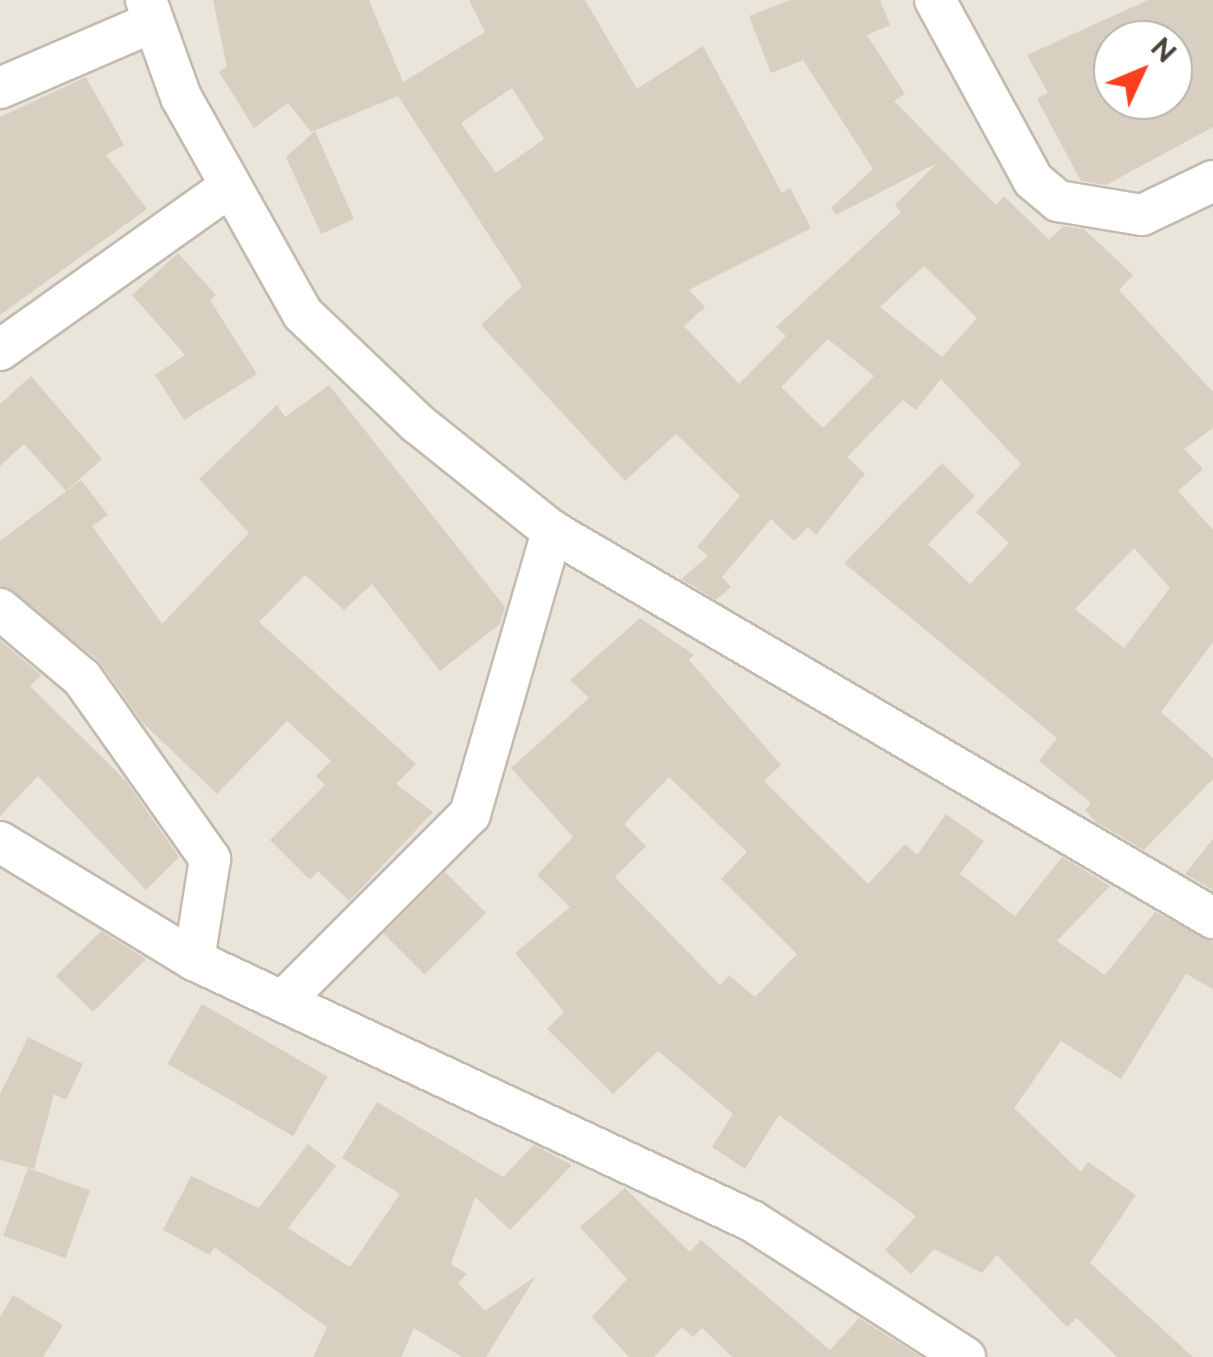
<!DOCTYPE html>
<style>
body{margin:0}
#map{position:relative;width:1213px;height:1357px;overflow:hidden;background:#f6f3ec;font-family:Raleway,sans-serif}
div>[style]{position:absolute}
.residential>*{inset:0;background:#eae5da}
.building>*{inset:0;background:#d8cfc1;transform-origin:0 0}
.roads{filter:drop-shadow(2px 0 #c2bbae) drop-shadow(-2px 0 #c2bbae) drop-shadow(0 2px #c2bbae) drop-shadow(0 -2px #c2bbae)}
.street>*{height:40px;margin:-20px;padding:0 20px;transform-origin:20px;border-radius:20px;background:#fff}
span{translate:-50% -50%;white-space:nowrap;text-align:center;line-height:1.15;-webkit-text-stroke:10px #fff;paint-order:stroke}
.north{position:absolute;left:1093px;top:20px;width:100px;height:100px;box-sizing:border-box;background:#fff;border:2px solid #b7b4b0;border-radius:50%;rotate:46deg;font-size:28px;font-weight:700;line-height:40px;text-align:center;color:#4b4439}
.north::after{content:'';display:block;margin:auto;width:35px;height:45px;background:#fc3f1d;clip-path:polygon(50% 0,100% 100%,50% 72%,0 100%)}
</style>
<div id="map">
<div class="residential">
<i style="clip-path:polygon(evenodd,0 0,1213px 0,1213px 1357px,0 1357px,0 0,1113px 40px,1173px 40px,1173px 100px,1113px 100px,1113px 40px)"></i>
</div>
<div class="building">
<i style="clip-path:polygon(evenodd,213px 0,369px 0,403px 82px,485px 32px,469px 0,585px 0,637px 89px,703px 46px,782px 193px,790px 188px,811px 228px,689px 290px,705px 307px,684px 326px,739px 384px,786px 336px,776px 327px,901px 212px,895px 205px,937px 163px,836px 215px,831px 208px,873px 169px,803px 60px,771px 73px,749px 16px,790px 0,880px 0,890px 25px,867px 35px,905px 94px,894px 101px,996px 205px,1004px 196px,1049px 240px,1063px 226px,1084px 229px,1133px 275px,1119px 290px,1213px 392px,1213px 428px,1184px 449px,1203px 469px,1178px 491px,1213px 530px,1213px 642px,1161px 712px,1213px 758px,1213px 779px,1144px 850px,1096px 822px,1085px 810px,1091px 803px,1039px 761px,1057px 738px,844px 563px,942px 463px,975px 496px,928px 544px,970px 584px,1009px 543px,976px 512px,1021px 464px,941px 379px,916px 410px,903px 400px,847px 457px,865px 474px,816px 535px,808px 527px,794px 541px,771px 519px,722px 577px,731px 587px,716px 600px,681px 579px,708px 556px,697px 547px,740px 496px,676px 434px,625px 481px,481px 325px,522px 286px,398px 96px,311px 132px,288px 103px,254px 128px,219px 72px,227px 67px,213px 0,512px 88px,544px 139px,496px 173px,461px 123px,512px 88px,213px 0,924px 266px,977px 318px,942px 357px,880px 307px,924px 266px,213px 0,828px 339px,874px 376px,823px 428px,781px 387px,828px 339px,213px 0,1134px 548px,1170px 588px,1124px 648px,1075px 609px,1134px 548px)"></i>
<i style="clip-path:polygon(evenodd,1148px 0,1213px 0,1213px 127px,1106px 185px,1081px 181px,1037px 99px,1048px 93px,1027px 55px,1148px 0,1113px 40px,1173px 40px,1173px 100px,1113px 100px,1113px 40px)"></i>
<i style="clip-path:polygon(86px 77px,124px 145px,106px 155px,147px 209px,0 315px,0 117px)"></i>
<i style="clip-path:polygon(315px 131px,354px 219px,321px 234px,286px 157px)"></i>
<i style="clip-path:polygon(178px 253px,216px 295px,210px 300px,257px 374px,184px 420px,155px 375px,185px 355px,132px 295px)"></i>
<i style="clip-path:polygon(31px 376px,102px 459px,66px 491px,24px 444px,0 466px,0 404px)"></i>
<i style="clip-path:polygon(329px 385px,505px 607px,500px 624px,440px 671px,372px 584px,344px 610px,305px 575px,259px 622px,416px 764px,396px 784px,433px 812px,349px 901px,318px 871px,310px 880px,270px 840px,325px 785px,316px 776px,331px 761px,287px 721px,217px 794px,142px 722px,98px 660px,0 586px,0 541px,81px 480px,108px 515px,92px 526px,162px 624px,249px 533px,199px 479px,277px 405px,285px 417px)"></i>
<i style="clip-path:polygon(evenodd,640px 618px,694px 655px,689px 660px,781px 765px,764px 781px,868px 884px,905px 844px,917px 855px,946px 814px,984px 841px,960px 874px,1015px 916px,1062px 857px,1110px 886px,1057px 941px,1105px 975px,1155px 912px,1213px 942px,1213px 989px,1186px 974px,1121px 1079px,1061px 1041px,1014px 1108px,1081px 1172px,1088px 1162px,1136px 1195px,1090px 1263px,1193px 1357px,1117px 1357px,1077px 1318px,1067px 1327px,997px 1255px,982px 1273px,934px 1249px,911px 1274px,885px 1250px,916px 1216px,779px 1115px,745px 1169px,712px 1147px,733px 1114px,658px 1051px,613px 1094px,547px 1029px,564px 1012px,515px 953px,570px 907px,537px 875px,573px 837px,511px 768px,589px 698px,570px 680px,640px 618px,669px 777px,747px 852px,721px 879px,797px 954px,755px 997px,729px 975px,720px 985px,615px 877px,646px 846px,624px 824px,669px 777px)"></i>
<i style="clip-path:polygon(0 640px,41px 675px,30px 686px,126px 781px,179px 857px,146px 890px,38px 776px,0 816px)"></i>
<i style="clip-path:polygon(1213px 839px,1213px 890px,1185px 874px)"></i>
<i style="left:445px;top:872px;width:58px;height:87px;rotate:45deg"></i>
<i style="clip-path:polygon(101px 931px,146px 959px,93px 1012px,56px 976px)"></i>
<i style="left:202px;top:1004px;width:145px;height:69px;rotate:30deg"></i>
<i style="clip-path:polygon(28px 1037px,83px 1064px,66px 1100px,54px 1094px,34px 1169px,0 1160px,0 1094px)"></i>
<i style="clip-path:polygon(377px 1102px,503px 1177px,534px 1145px,572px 1165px,510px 1230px,475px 1197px,451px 1264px,467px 1274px,458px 1283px,485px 1311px,536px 1276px,486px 1357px,462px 1357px,414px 1328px,401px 1357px,313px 1357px,327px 1327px,214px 1247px,210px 1255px,163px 1230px,191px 1176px,259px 1208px,308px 1144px,336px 1166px,288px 1228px,350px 1267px,400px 1194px,342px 1158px)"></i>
<i style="left:28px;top:1168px;width:66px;height:72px;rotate:20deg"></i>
<i style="clip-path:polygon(625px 1188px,690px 1252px,701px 1240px,830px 1350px,859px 1318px,921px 1357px,732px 1357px,702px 1328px,693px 1337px,682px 1327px,654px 1357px,629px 1357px,592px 1317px,627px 1279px,580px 1227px)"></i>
<i style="clip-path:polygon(13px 1295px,63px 1325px,43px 1357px,0 1357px,0 1317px)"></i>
</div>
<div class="roads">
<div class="street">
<i style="left:146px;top:0;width:103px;rotate:70.2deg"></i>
<i style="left:181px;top:97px;width:249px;rotate:60.7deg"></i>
<i style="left:303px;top:314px;width:158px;rotate:43.7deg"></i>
<i style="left:417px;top:423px;width:173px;rotate:38.7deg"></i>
<i style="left:552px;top:531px;width:766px;rotate:30.35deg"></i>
<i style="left:935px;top:0;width:205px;rotate:61.4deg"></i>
<i style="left:1033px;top:180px;width:33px;rotate:40deg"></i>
<i style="left:1058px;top:201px;width:85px;rotate:9.5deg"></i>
<i style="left:1142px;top:215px;width:79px;rotate:-25.6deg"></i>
<i style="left:0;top:88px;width:164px;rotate:-23.3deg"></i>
<i style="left:0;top:350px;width:280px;rotate:-35.4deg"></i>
<i style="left:0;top:609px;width:107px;rotate:40.1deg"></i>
<i style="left:82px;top:678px;width:222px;rotate:54.7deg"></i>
<i style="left:210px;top:859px;width:102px;rotate:99deg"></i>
<i style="left:0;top:842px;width:227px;rotate:31.3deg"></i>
<i style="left:194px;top:960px;width:616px;rotate:25.07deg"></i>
<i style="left:752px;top:1221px;width:253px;rotate:32.6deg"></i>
<i style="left:284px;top:1000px;width:263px;rotate:-45deg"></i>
<i style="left:470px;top:814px;width:295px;rotate:-73.8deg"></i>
</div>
</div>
<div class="north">N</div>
</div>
